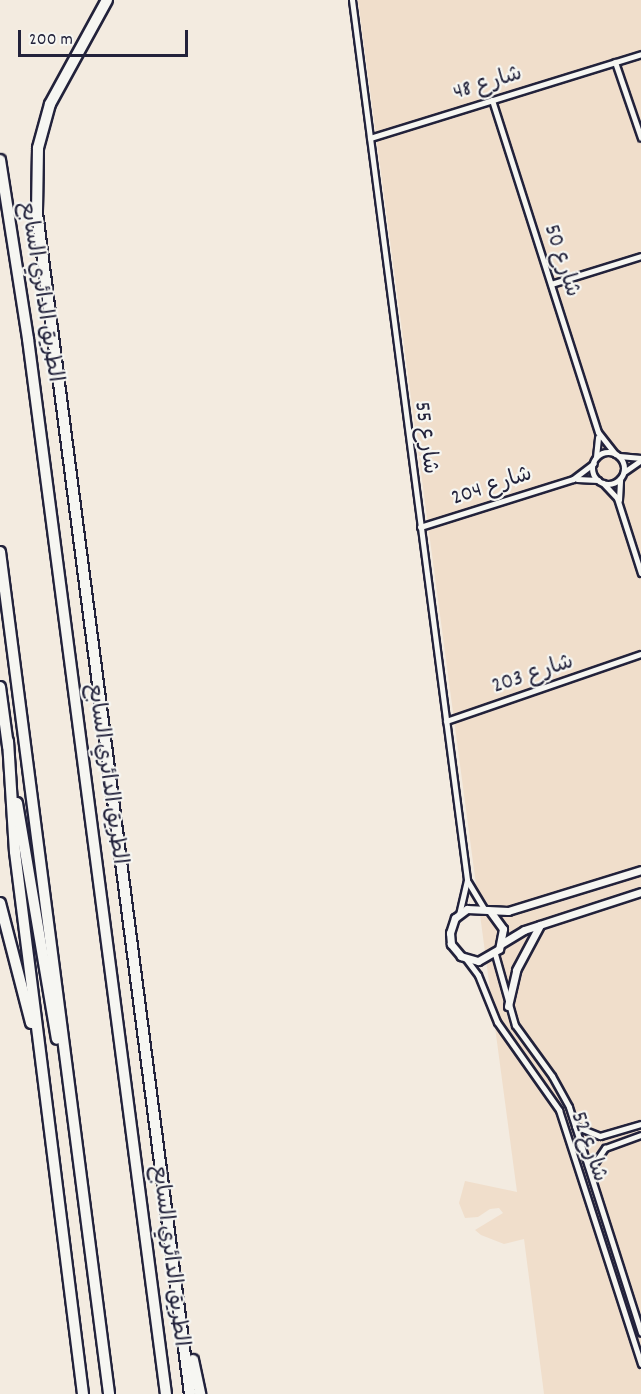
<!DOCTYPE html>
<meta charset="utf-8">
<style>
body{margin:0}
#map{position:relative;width:641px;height:1394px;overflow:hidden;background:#f3ebe0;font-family:Dekko,"Playpen Sans Arabic",sans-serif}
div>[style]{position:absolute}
.built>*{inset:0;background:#f0decb}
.roads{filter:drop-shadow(2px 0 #22223b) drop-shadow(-2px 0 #22223b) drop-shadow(0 2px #22223b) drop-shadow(0 -2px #22223b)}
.minor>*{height:5px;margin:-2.5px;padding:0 2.5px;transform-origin:2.5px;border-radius:2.5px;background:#f6f6f2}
.minor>.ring{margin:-2.5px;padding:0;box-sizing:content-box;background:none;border:5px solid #f6f6f2;border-radius:50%}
.tertiary>*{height:7px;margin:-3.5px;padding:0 3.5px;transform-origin:3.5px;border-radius:3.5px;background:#f6f6f2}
.motorway>*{height:10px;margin:-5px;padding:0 5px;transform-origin:5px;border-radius:5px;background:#f6f6f2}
span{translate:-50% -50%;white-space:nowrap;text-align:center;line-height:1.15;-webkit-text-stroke:4.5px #f6f6f2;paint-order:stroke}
.street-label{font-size:22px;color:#22223b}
.scale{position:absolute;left:18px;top:30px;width:170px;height:27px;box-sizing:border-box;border:3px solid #22223b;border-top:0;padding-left:8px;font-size:18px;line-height:21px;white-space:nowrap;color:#22223b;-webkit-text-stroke:4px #f6f6f2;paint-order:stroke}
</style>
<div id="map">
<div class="built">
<i style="clip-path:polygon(358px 0,641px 0,641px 1394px,544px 1394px,524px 1239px,504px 1244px,481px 1235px,475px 1230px,503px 1213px,499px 1208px,490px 1209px,478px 1217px,465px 1218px,459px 1203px,465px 1181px,517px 1192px)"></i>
</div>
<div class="roads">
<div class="minor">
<i style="left:352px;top:0;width:887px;rotate:82.55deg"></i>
<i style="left:467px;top:880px;width:35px;rotate:103deg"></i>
<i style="left:615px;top:62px;width:80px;rotate:71.1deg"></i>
<i style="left:492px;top:100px;width:349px;rotate:72.3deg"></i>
<i style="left:598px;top:432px;width:28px;rotate:52deg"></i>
<i style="left:370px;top:138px;width:284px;rotate:-17.2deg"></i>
<i style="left:551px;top:284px;width:94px;rotate:-17.3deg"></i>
<i class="ring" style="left:592px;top:452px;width:27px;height:27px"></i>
<i style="left:619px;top:456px;width:22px;rotate:5deg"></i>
<i style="left:596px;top:457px;width:20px;rotate:-84deg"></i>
<i style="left:624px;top:472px;width:21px;rotate:-35deg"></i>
<i style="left:577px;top:479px;width:21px;rotate:3deg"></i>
<i style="left:603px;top:483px;width:21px;rotate:47deg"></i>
<i style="left:617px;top:498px;width:79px;rotate:72.3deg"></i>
<i style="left:619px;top:500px;width:21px;rotate:-87deg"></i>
<i style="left:420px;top:527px;width:160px;rotate:-17.4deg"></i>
<i style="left:573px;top:479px;width:26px;rotate:-37deg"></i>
<i style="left:446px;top:721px;width:206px;rotate:-19deg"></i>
<i style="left:468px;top:882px;width:31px;rotate:59deg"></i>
<i style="left:495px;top:954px;width:74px;rotate:74.3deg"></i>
<i style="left:515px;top:1025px;width:63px;rotate:54deg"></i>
<i style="left:552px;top:1076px;width:35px;rotate:61deg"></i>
<i style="left:569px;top:1107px;width:237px;rotate:72.3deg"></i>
<i style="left:466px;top:959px;width:20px;rotate:53deg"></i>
<i style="left:478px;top:975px;width:51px;rotate:68deg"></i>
<i style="left:497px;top:1022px;width:108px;rotate:54.8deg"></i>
<i style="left:559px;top:1110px;width:267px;rotate:72.1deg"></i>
<i style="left:575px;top:1126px;width:27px;rotate:22deg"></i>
<i style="left:600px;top:1136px;width:43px;rotate:-16.3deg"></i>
<i style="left:590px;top:1170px;width:27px;rotate:-56deg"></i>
<i style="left:605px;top:1148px;width:38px;rotate:-20deg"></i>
</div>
<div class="tertiary">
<i style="left:490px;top:911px;width:22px;rotate:54deg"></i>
<i style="left:503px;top:929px;width:20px;rotate:101deg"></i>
<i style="left:499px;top:949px;width:24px;rotate:150deg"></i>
<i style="left:478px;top:961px;width:18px;rotate:-164deg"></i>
<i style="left:461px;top:956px;width:16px;rotate:-130deg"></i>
<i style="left:451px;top:944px;width:11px;rotate:-95deg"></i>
<i style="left:450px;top:933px;width:16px;rotate:-72deg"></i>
<i style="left:455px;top:918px;width:15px;rotate:-37deg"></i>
<i style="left:467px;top:909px;width:41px;rotate:2.8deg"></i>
<i style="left:508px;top:911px;width:139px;rotate:-17.1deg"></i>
<i style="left:501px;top:944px;width:27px;rotate:-31deg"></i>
<i style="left:524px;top:930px;width:123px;rotate:-18deg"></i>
<i style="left:508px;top:1006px;width:37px;rotate:-77deg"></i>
<i style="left:516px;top:970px;width:51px;rotate:-61.9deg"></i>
</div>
<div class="motorway">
<i style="left:107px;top:0;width:119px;rotate:118.7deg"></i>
<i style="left:50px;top:104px;width:46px;rotate:105.3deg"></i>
<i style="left:38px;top:148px;width:65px;rotate:90.9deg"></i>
<i style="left:37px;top:213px;width:1191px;rotate:82.62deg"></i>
<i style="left:0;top:160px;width:181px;rotate:81.1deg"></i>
<i style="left:28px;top:339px;width:1064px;rotate:82.55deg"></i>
<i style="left:0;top:552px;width:849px;rotate:82.62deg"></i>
<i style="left:0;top:687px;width:60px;rotate:82.3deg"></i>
<i style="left:8px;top:741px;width:111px;rotate:86.4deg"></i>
<i style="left:15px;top:852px;width:546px;rotate:82.85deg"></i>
<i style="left:17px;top:803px;width:239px;rotate:80.4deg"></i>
<i style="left:0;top:903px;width:124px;rotate:75.5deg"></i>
<i style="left:193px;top:1360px;width:35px;rotate:78deg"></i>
</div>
</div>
<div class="street-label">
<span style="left:488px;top:84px;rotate:-17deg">شارع 48</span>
<span style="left:561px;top:261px;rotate:72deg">شارع 50</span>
<span style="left:40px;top:292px;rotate:81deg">الطريق الدائري السابع</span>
<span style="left:425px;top:438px;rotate:83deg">شارع 55</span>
<span style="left:492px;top:487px;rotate:-18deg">شارع 204</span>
<span style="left:533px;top:675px;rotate:-18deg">شارع 203</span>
<span style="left:106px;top:774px;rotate:82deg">الطريق الدائري السابع</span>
<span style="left:588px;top:1147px;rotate:71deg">شارع 52</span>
<span style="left:169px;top:1256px;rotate:83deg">الطريق الدائري السابع</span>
</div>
<div class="scale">200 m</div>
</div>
